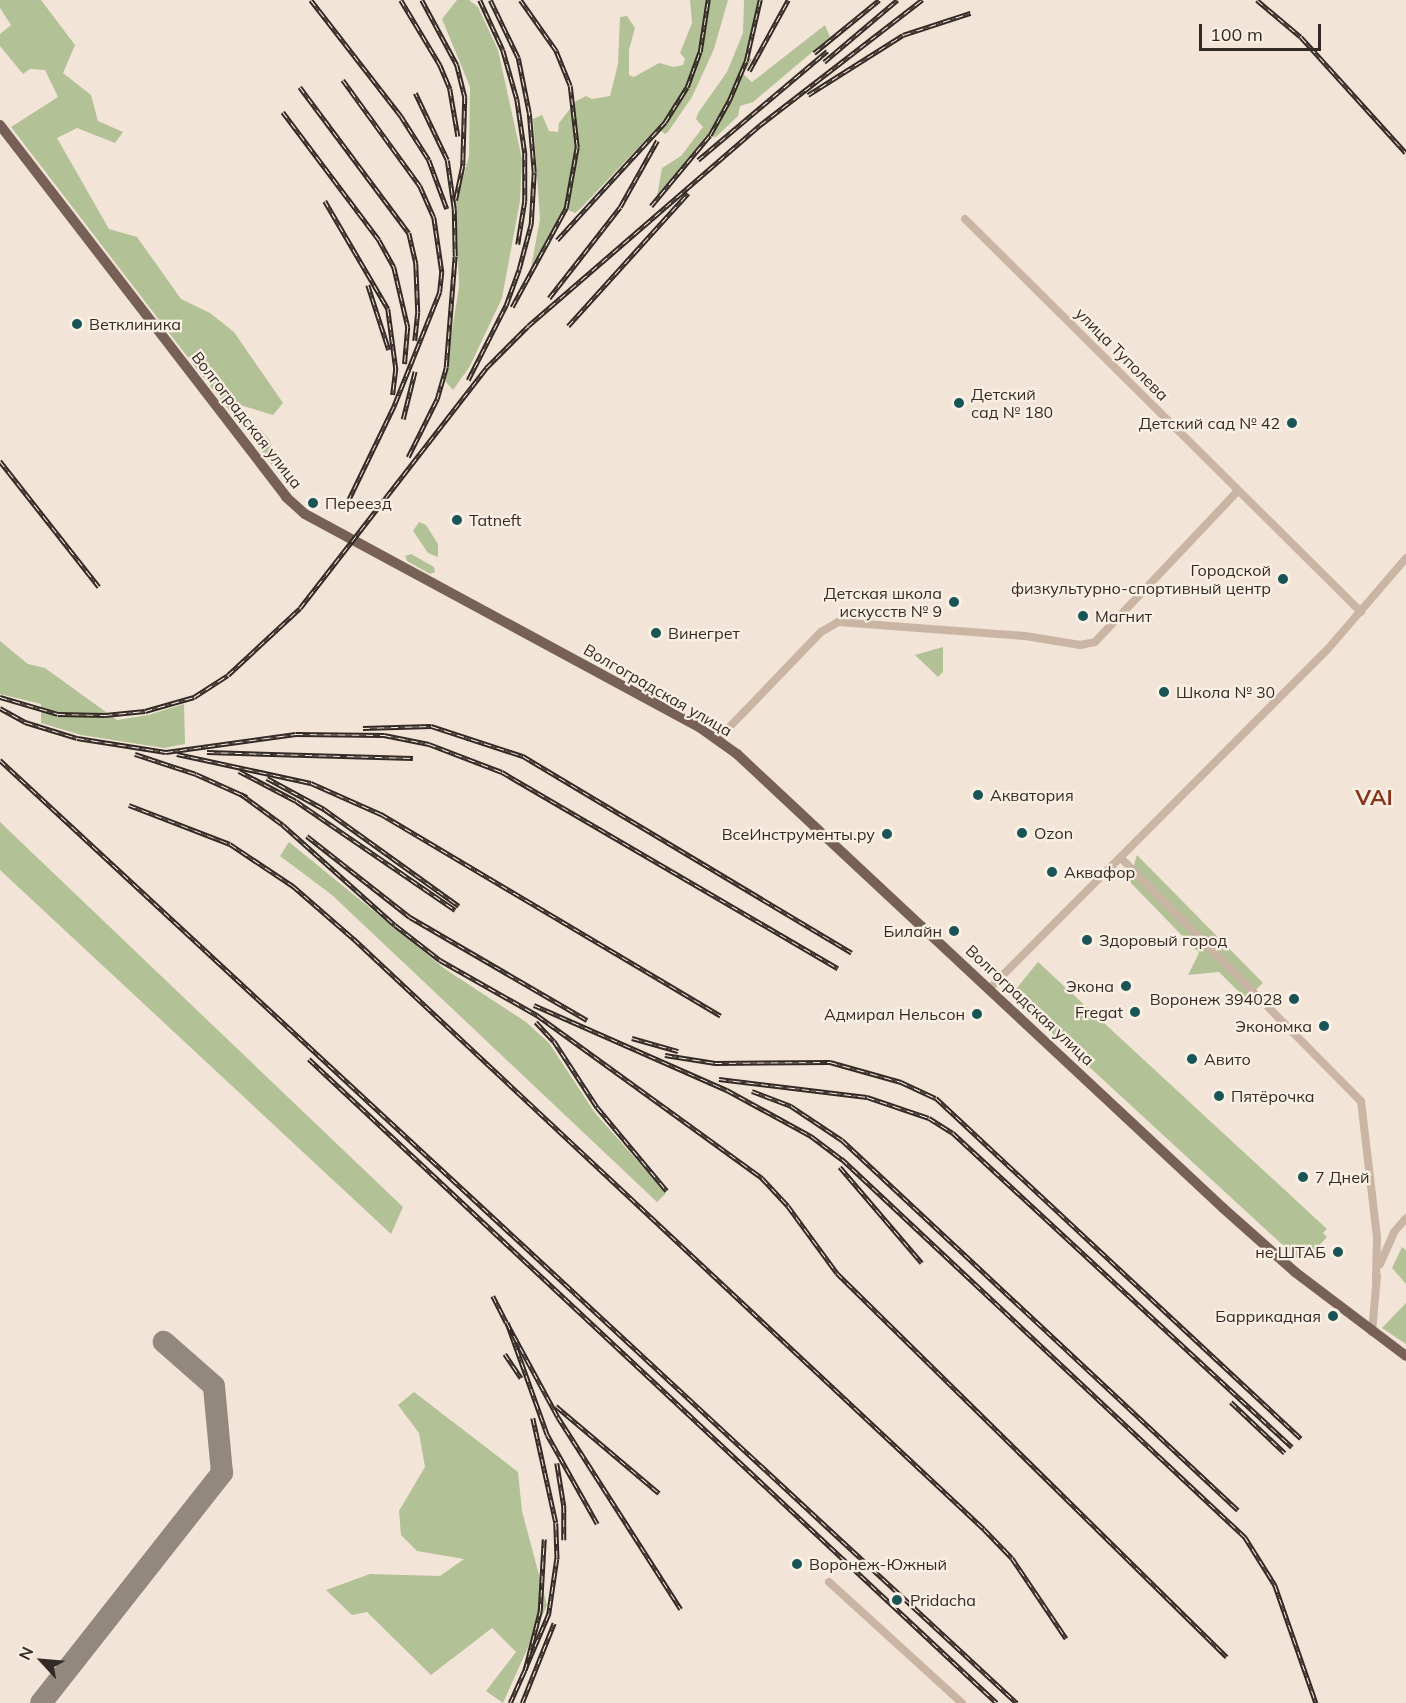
<!DOCTYPE html>
<meta charset="utf-8">
<style>
body{margin:0}
#map{position:relative;width:1406px;height:1703px;overflow:hidden;background:#f2e5d7;font-family:Mulish,sans-serif}
div>[style]{position:absolute}
.green>*{inset:0;background:#b3c197}
.taxiway>*{height:22px;margin:-11px;padding:0 11px;transform-origin:11px;border-radius:11px;background:#93887e}
.minor>*{height:8px;margin:-4px;padding:0 4px;transform-origin:4px;border-radius:4px;background:#cab4a3}
.major>*{height:10px;margin:-5px;padding:0 5px;transform-origin:5px;border-radius:5px;background:#776055}
.rail>*{height:4.5px;margin-top:-2.25px;transform-origin:0;background:repeating-linear-gradient(90deg,#faefe3 0 7px,#342a25 0 14px);box-sizing:border-box;border-block:2px solid #342a25}
.dots>*{width:16px;height:16px;translate:-50% -50%;box-sizing:border-box;border:3px solid #faefe3;border-radius:50%}
span{translate:-50% -50%;white-space:nowrap;text-align:center;line-height:1.15;-webkit-text-stroke:4.5px #faefe3;paint-order:stroke}
.poi-label{font-size:16px;color:#342a25}
.left{translate:0 -50%;text-align:left}
.right{translate:-100% -50%;text-align:right}
.street-label{font-size:16px;color:#342a25}
.district-label{font-size:22px;color:#87341b;font-weight:700}
.north{position:absolute;left:12px;top:1631px;width:60px;height:60px;-webkit-text-stroke:4px #faefe3;paint-order:stroke;rotate:296deg;font-size:16px;font-weight:700;line-height:24px;text-align:center;color:#342a25}
.north::after{content:'';display:block;margin:auto;width:21px;height:27px;background:#342a25;clip-path:polygon(50% 0,100% 100%,50% 72%,0 100%)}
.scale{position:absolute;left:1199px;top:24px;width:122px;height:27px;box-sizing:border-box;border:3px solid #342a25;border-top:0;padding-left:8px;font-size:18px;line-height:21px;white-space:nowrap;color:#342a25;-webkit-text-stroke:4px #faefe3;paint-order:stroke}
</style>
<div id="map">
<div class="green">
<i style="clip-path:polygon(0 0,41px 0,75px 45px,63px 73px,91px 95px,98px 121px,123px 132px,115px 143px,77px 128px,57px 138px,109px 229px,137px 237px,181px 299px,210px 313px,234px 332px,283px 403px,273px 415px,240px 405px,270px 441px,289px 475px,282px 478px,203px 377px,11px 127px,58px 97px,45px 70px,30px 69px,23px 74px,0 46px,0 34px,11px 25px,0 8px)"></i>
<i style="clip-path:polygon(457px 0,469px 0,478px 7px,498px 50px,522px 159px,520px 201px,502px 298px,470px 366px,453px 390px,444px 380px,459px 287px,456px 203px,469px 156px,470px 87px,442px 19px)"></i>
<i style="clip-path:polygon(690px 0,728px 0,714px 49px,692px 97px,668px 132px,665px 134px,657px 128px,580px 209px,575px 213px,564px 208px,530px 273px,540px 219px,533px 119px,542px 115px,549px 131px,558px 132px,559px 123px,576px 101px,586px 96px,592px 99px,610px 96px,618px 64px,620px 17px,627px 16px,635px 28px,629px 50px,629px 75px,634px 77px,659px 63px,674px 67px,683px 65px,685px 59px,680px 53px,692px 23px)"></i>
<i style="clip-path:polygon(744px 0,763px 0,745px 53px,752px 60px,743px 74px,752px 82px,825px 25px,830px 37px,753px 102px,740px 106px,738px 116px,716px 137px,706px 136px,657px 196px,662px 168px,681px 156px,703px 127px,696px 119px,698px 113px,727px 72px,743px 33px)"></i>
<i style="clip-path:polygon(419px 522px,426px 525px,438px 544px,438px 557px,428px 553px,413px 531px)"></i>
<i style="clip-path:polygon(411px 554px,434px 567px,435px 572px,430px 574px,407px 561px,405px 556px)"></i>
<i style="clip-path:polygon(0 641px,28px 664px,45px 668px,117px 720px,148px 715px,184px 704px,185px 744px,164px 748px,81px 735px,41px 723px,41px 704px,0 694px)"></i>
<i style="clip-path:polygon(943px 647px,943px 672px,938px 677px,915px 655px)"></i>
<i style="clip-path:polygon(0 822px,403px 1207px,391px 1234px,0 870px)"></i>
<i style="clip-path:polygon(289px 842px,445px 969px,526px 1022px,549px 1043px,595px 1113px,666px 1193px,657px 1202px,332px 895px,280px 856px)"></i>
<i style="clip-path:polygon(1137px 855px,1263px 983px,1246px 999px,1219px 972px,1188px 975px,1199px 953px,1129px 881px)"></i>
<i style="clip-path:polygon(1038px 962px,1327px 1229px,1323px 1233px,1327px 1237px,1314px 1251px,1310px 1248px,1299px 1260px,1011px 995px)"></i>
<i style="clip-path:polygon(1402px 1247px,1406px 1250px,1406px 1284px,1392px 1268px)"></i>
<i style="clip-path:polygon(1406px 1303px,1406px 1344px,1382px 1328px)"></i>
<i style="clip-path:polygon(414px 1392px,518px 1472px,522px 1511px,547px 1605px,503px 1703px,486px 1691px,516px 1652px,492px 1628px,431px 1675px,367px 1612px,352px 1615px,326px 1590px,370px 1574px,440px 1576px,464px 1559px,417px 1551px,401px 1535px,399px 1511px,425px 1467px,419px 1433px,398px 1405px)"></i>
</div>
<div class="taxiway">
<i style="left:41px;top:1703px;width:293px;rotate:-51.8deg"></i>
<i style="left:222px;top:1473px;width:87px;rotate:-95.3deg"></i>
<i style="left:214px;top:1386px;width:67px;rotate:-138.7deg"></i>
</div>
<div class="minor">
<i style="left:965px;top:219px;width:558px;rotate:44.78deg"></i>
<i style="left:718px;top:739px;width:149px;rotate:-46.1deg"></i>
<i style="left:821px;top:632px;width:20px;rotate:-30deg"></i>
<i style="left:838px;top:622px;width:188px;rotate:4.3deg"></i>
<i style="left:1025px;top:636px;width:56px;rotate:9.3deg"></i>
<i style="left:1080px;top:645px;width:15px;rotate:-11deg"></i>
<i style="left:1095px;top:642px;width:208px;rotate:-46.6deg"></i>
<i style="left:1122px;top:859px;width:340px;rotate:45.4deg"></i>
<i style="left:1361px;top:1101px;width:138px;rotate:83.3deg"></i>
<i style="left:1377px;top:1238px;width:42px;rotate:91.4deg"></i>
<i style="left:990px;top:988px;width:477px;rotate:-45.1deg"></i>
<i style="left:1327px;top:650px;width:121px;rotate:-49.3deg"></i>
<i style="left:1380px;top:1264px;width:35px;rotate:-66deg"></i>
<i style="left:1394px;top:1232px;width:18px;rotate:-49deg"></i>
<i style="left:1372px;top:1332px;width:56px;rotate:-84.9deg"></i>
<i style="left:829px;top:1582px;width:180px;rotate:42.3deg"></i>
</div>
<div class="major">
<i style="left:0;top:125px;width:469px;rotate:52.4deg"></i>
<i style="left:286px;top:497px;width:25px;rotate:42deg"></i>
<i style="left:305px;top:514px;width:448px;rotate:28.4deg"></i>
<i style="left:699px;top:727px;width:47px;rotate:35.4deg"></i>
<i style="left:737px;top:754px;width:665px;rotate:43.05deg"></i>
<i style="left:1223px;top:1208px;width:96px;rotate:41.6deg"></i>
<i style="left:1295px;top:1272px;width:139px;rotate:37.1deg"></i>
</div>
<div class="rail">
<i style="left:311px;top:0;width:147px;rotate:52.2deg"></i>
<i style="left:401px;top:116px;width:52px;rotate:57.5deg"></i>
<i style="left:429px;top:160px;width:52px;rotate:69.8deg"></i>
<i style="left:401px;top:0;width:76px;rotate:59deg"></i>
<i style="left:440px;top:65px;width:26px;rotate:67deg"></i>
<i style="left:450px;top:89px;width:48px;rotate:80.3deg"></i>
<i style="left:422px;top:0;width:74px;rotate:61.7deg"></i>
<i style="left:457px;top:65px;width:33px;rotate:76deg"></i>
<i style="left:465px;top:97px;width:69px;rotate:91.7deg"></i>
<i style="left:463px;top:166px;width:35px;rotate:102deg"></i>
<i style="left:480px;top:0;width:55px;rotate:65.3deg"></i>
<i style="left:503px;top:50px;width:51px;rotate:74.1deg"></i>
<i style="left:517px;top:99px;width:55px;rotate:81.6deg"></i>
<i style="left:525px;top:153px;width:48px;rotate:90deg"></i>
<i style="left:525px;top:201px;width:44px;rotate:99.2deg"></i>
<i style="left:1257px;top:0;width:57px;rotate:40.1deg"></i>
<i style="left:1301px;top:37px;width:156px;rotate:47.8deg"></i>
<i style="left:814px;top:53px;width:84px;rotate:-39.2deg"></i>
<i style="left:824px;top:62px;width:96px;rotate:-40.3deg"></i>
<i style="left:749px;top:71px;width:81px;rotate:-61.2deg"></i>
<i style="left:343px;top:80px;width:131px;rotate:54deg"></i>
<i style="left:420px;top:186px;width:34px;rotate:66deg"></i>
<i style="left:434px;top:217px;width:56px;rotate:81.7deg"></i>
<i style="left:442px;top:272px;width:20px;rotate:96deg"></i>
<i style="left:440px;top:292px;width:124px;rotate:111.8deg"></i>
<i style="left:394px;top:407px;width:103px;rotate:115.8deg"></i>
<i style="left:300px;top:87px;width:182px;rotate:53.3deg"></i>
<i style="left:409px;top:233px;width:31px;rotate:77deg"></i>
<i style="left:416px;top:263px;width:49px;rotate:87.7deg"></i>
<i style="left:418px;top:312px;width:29px;rotate:96deg"></i>
<i style="left:808px;top:95px;width:112px;rotate:-32.3deg"></i>
<i style="left:903px;top:35px;width:71px;rotate:-18.2deg"></i>
<i style="left:283px;top:112px;width:160px;rotate:53.1deg"></i>
<i style="left:379px;top:240px;width:31px;rotate:61deg"></i>
<i style="left:394px;top:267px;width:62px;rotate:76.9deg"></i>
<i style="left:408px;top:327px;width:37px;rotate:95deg"></i>
<i style="left:698px;top:160px;width:169px;rotate:-40.2deg"></i>
<i style="left:325px;top:201px;width:125px;rotate:59.7deg"></i>
<i style="left:388px;top:309px;width:61px;rotate:82.4deg"></i>
<i style="left:396px;top:369px;width:26px;rotate:97deg"></i>
<i style="left:651px;top:206px;width:92px;rotate:-50.3deg"></i>
<i style="left:710px;top:135px;width:39px;rotate:-61deg"></i>
<i style="left:729px;top:101px;width:43px;rotate:-67deg"></i>
<i style="left:746px;top:61px;width:63px;rotate:-77.1deg"></i>
<i style="left:557px;top:240px;width:160px;rotate:-47.5deg"></i>
<i style="left:665px;top:122px;width:41px;rotate:-57.8deg"></i>
<i style="left:687px;top:87px;width:37px;rotate:-70deg"></i>
<i style="left:700px;top:52px;width:53px;rotate:-81.3deg"></i>
<i style="left:368px;top:285px;width:68px;rotate:72.1deg"></i>
<i style="left:549px;top:298px;width:115px;rotate:-52deg"></i>
<i style="left:620px;top:207px;width:76px;rotate:-60.7deg"></i>
<i style="left:512px;top:307px;width:113px;rotate:-61.4deg"></i>
<i style="left:566px;top:208px;width:62px;rotate:-79.8deg"></i>
<i style="left:577px;top:147px;width:61px;rotate:-96.5deg"></i>
<i style="left:570px;top:86px;width:38px;rotate:-112deg"></i>
<i style="left:556px;top:51px;width:62px;rotate:-125.2deg"></i>
<i style="left:568px;top:326px;width:179px;rotate:-47.9deg"></i>
<i style="left:468px;top:380px;width:84px;rotate:-63.1deg"></i>
<i style="left:506px;top:305px;width:38px;rotate:-70deg"></i>
<i style="left:519px;top:269px;width:47px;rotate:-75.1deg"></i>
<i style="left:531px;top:224px;width:52px;rotate:-86.7deg"></i>
<i style="left:534px;top:172px;width:59px;rotate:-94.8deg"></i>
<i style="left:529px;top:113px;width:56px;rotate:-101.3deg"></i>
<i style="left:518px;top:58px;width:64px;rotate:-115.8deg"></i>
<i style="left:403px;top:419px;width:49px;rotate:-76deg"></i>
<i style="left:408px;top:457px;width:65px;rotate:-63.4deg"></i>
<i style="left:437px;top:399px;width:33px;rotate:-74deg"></i>
<i style="left:446px;top:367px;width:111px;rotate:-85.4deg"></i>
<i style="left:455px;top:256px;width:47px;rotate:-91.2deg"></i>
<i style="left:454px;top:209px;width:49px;rotate:-98.1deg"></i>
<i style="left:447px;top:160px;width:74px;rotate:-115.5deg"></i>
<i style="left:0;top:461px;width:160px;rotate:51.8deg"></i>
<i style="left:0;top:697px;width:60px;rotate:16.3deg"></i>
<i style="left:58px;top:714px;width:47px;rotate:1.2deg"></i>
<i style="left:105px;top:715px;width:40px;rotate:-5.7deg"></i>
<i style="left:145px;top:711px;width:51px;rotate:-15.9deg"></i>
<i style="left:194px;top:697px;width:40px;rotate:-32.9deg"></i>
<i style="left:228px;top:675px;width:98px;rotate:-42.9deg"></i>
<i style="left:300px;top:608px;width:304px;rotate:-52.2deg"></i>
<i style="left:486px;top:368px;width:59px;rotate:-45deg"></i>
<i style="left:528px;top:326px;width:307px;rotate:-40.9deg"></i>
<i style="left:760px;top:125px;width:205px;rotate:-37.7deg"></i>
<i style="left:0;top:708px;width:29px;rotate:29deg"></i>
<i style="left:25px;top:722px;width:54px;rotate:17.1deg"></i>
<i style="left:77px;top:738px;width:90px;rotate:8.9deg"></i>
<i style="left:166px;top:752px;width:131px;rotate:-7.9deg"></i>
<i style="left:296px;top:734px;width:88px;rotate:0.7deg"></i>
<i style="left:384px;top:735px;width:46px;rotate:11.3deg"></i>
<i style="left:429px;top:744px;width:78px;rotate:21deg"></i>
<i style="left:502px;top:772px;width:389px;rotate:30.3deg"></i>
<i style="left:363px;top:728px;width:68px;rotate:-1.7deg"></i>
<i style="left:431px;top:726px;width:97px;rotate:18.1deg"></i>
<i style="left:523px;top:756px;width:383px;rotate:30.9deg"></i>
<i style="left:207px;top:752px;width:206px;rotate:1.7deg"></i>
<i style="left:135px;top:754px;width:64px;rotate:18.2deg"></i>
<i style="left:196px;top:774px;width:56px;rotate:24.3deg"></i>
<i style="left:177px;top:754px;width:137px;rotate:12.2deg"></i>
<i style="left:311px;top:783px;width:77px;rotate:23.9deg"></i>
<i style="left:381px;top:814px;width:395px;rotate:30.7deg"></i>
<i style="left:0;top:760px;width:1387px;rotate:42.84deg"></i>
<i style="left:239px;top:771px;width:64px;rotate:27.8deg"></i>
<i style="left:296px;top:801px;width:193px;rotate:34.4deg"></i>
<i style="left:267px;top:778px;width:65px;rotate:28.5deg"></i>
<i style="left:324px;top:809px;width:166px;rotate:35.7deg"></i>
<i style="left:241px;top:794px;width:52px;rotate:36.4deg"></i>
<i style="left:283px;top:825px;width:150px;rotate:41.8deg"></i>
<i style="left:395px;top:925px;width:57px;rotate:37.9deg"></i>
<i style="left:440px;top:960px;width:112px;rotate:29.6deg"></i>
<i style="left:537px;top:1015px;width:278px;rotate:35.9deg"></i>
<i style="left:762px;top:1178px;width:38px;rotate:47deg"></i>
<i style="left:788px;top:1206px;width:83px;rotate:53.8deg"></i>
<i style="left:837px;top:1273px;width:547px;rotate:44.56deg"></i>
<i style="left:129px;top:805px;width:108px;rotate:21.1deg"></i>
<i style="left:230px;top:844px;width:76px;rotate:33.7deg"></i>
<i style="left:293px;top:886px;width:81px;rotate:41deg"></i>
<i style="left:354px;top:939px;width:863px;rotate:43.12deg"></i>
<i style="left:984px;top:1529px;width:40px;rotate:46deg"></i>
<i style="left:1012px;top:1558px;width:97px;rotate:56deg"></i>
<i style="left:307px;top:836px;width:131px;rotate:38.2deg"></i>
<i style="left:410px;top:917px;width:205px;rotate:30.2deg"></i>
<i style="left:534px;top:1005px;width:211px;rotate:23.8deg"></i>
<i style="left:727px;top:1090px;width:96px;rotate:28.7deg"></i>
<i style="left:811px;top:1136px;width:39px;rotate:37deg"></i>
<i style="left:842px;top:1159px;width:553px;rotate:43.17deg"></i>
<i style="left:1245px;top:1537px;width:57px;rotate:58deg"></i>
<i style="left:1275px;top:1585px;width:125px;rotate:70.8deg"></i>
<i style="left:536px;top:1022px;width:26px;rotate:47deg"></i>
<i style="left:554px;top:1041px;width:79px;rotate:56.9deg"></i>
<i style="left:597px;top:1107px;width:109px;rotate:50.2deg"></i>
<i style="left:632px;top:1038px;width:48px;rotate:15.8deg"></i>
<i style="left:665px;top:1055px;width:51px;rotate:9.1deg"></i>
<i style="left:715px;top:1063px;width:115px;rotate:-0.5deg"></i>
<i style="left:830px;top:1062px;width:74px;rotate:15.7deg"></i>
<i style="left:901px;top:1082px;width:38px;rotate:25deg"></i>
<i style="left:936px;top:1098px;width:499px;rotate:43deg"></i>
<i style="left:309px;top:1059px;width:942px;rotate:43.11deg"></i>
<i style="left:719px;top:1079px;width:149px;rotate:6.9deg"></i>
<i style="left:867px;top:1097px;width:65px;rotate:18.7deg"></i>
<i style="left:929px;top:1118px;width:28px;rotate:32deg"></i>
<i style="left:953px;top:1133px;width:462px;rotate:42.8deg"></i>
<i style="left:752px;top:1091px;width:42px;rotate:21deg"></i>
<i style="left:791px;top:1106px;width:61px;rotate:33.7deg"></i>
<i style="left:842px;top:1140px;width:542px;rotate:43.06deg"></i>
<i style="left:840px;top:1167px;width:126px;rotate:49.5deg"></i>
<i style="left:493px;top:1296px;width:30px;rotate:63deg"></i>
<i style="left:505px;top:1354px;width:29px;rotate:56deg"></i>
<i style="left:1231px;top:1402px;width:74px;rotate:43.4deg"></i>
<i style="left:556px;top:1406px;width:135px;rotate:40.2deg"></i>
<i style="left:533px;top:1418px;width:107px;rotate:77.6deg"></i>
<i style="left:556px;top:1523px;width:36px;rotate:88deg"></i>
<i style="left:557px;top:1559px;width:56px;rotate:98.3deg"></i>
<i style="left:549px;top:1614px;width:61px;rotate:113.2deg"></i>
<i style="left:525px;top:1670px;width:61px;rotate:-75.7deg"></i>
<i style="left:540px;top:1611px;width:72px;rotate:-86.8deg"></i>
<i style="left:557px;top:1463px;width:44px;rotate:80.8deg"></i>
<i style="left:564px;top:1506px;width:34px;rotate:90deg"></i>
<i style="left:597px;top:1524px;width:102px;rotate:-119.3deg"></i>
<i style="left:547px;top:1435px;width:119px;rotate:-109.7deg"></i>
<i style="left:507px;top:1323px;width:107px;rotate:61.5deg"></i>
<i style="left:558px;top:1417px;width:228px;rotate:57.4deg"></i>
<i style="left:510px;top:1703px;width:36px;rotate:-66deg"></i>
<i style="left:522px;top:1703px;width:86px;rotate:-68.2deg"></i>
</div>
<div class="dots">
<i style="left:77px;top:324px;background:#195457"></i>
<i style="left:959px;top:403px;background:#195457"></i>
<i style="left:1292px;top:423px;background:#195457"></i>
<i style="left:313px;top:503px;background:#195457"></i>
<i style="left:457px;top:520px;background:#195457"></i>
<i style="left:1283px;top:579px;background:#195457"></i>
<i style="left:954px;top:602px;background:#195457"></i>
<i style="left:1083px;top:616px;background:#195457"></i>
<i style="left:656px;top:633px;background:#195457"></i>
<i style="left:1164px;top:692px;background:#195457"></i>
<i style="left:978px;top:795px;background:#195457"></i>
<i style="left:1022px;top:833px;background:#195457"></i>
<i style="left:887px;top:834px;background:#195457"></i>
<i style="left:1052px;top:872px;background:#195457"></i>
<i style="left:954px;top:931px;background:#195457"></i>
<i style="left:1087px;top:940px;background:#195457"></i>
<i style="left:1126px;top:986px;background:#195457"></i>
<i style="left:1294px;top:999px;background:#195457"></i>
<i style="left:1135px;top:1012px;background:#195457"></i>
<i style="left:977px;top:1014px;background:#195457"></i>
<i style="left:1324px;top:1026px;background:#195457"></i>
<i style="left:1192px;top:1059px;background:#195457"></i>
<i style="left:1219px;top:1096px;background:#195457"></i>
<i style="left:1303px;top:1177px;background:#195457"></i>
<i style="left:1338px;top:1252px;background:#195457"></i>
<i style="left:1333px;top:1316px;background:#195457"></i>
<i style="left:797px;top:1564px;background:#195457"></i>
<i style="left:897px;top:1600px;background:#195457"></i>
</div>
<div class="poi-label">
<span class="left" style="left:89px;top:324px">Ветклиника</span>
<span class="left" style="left:971px;top:403px">Детский<br>сад № 180</span>
<span class="right" style="left:1280px;top:423px">Детский сад № 42</span>
<span class="left" style="left:325px;top:503px">Переезд</span>
<span class="left" style="left:469px;top:520px">Tatneft</span>
<span class="right" style="left:1271px;top:579px">Городской<br>физкультурно-спортивный центр</span>
<span class="right" style="left:942px;top:602px">Детская школа<br>искусств № 9</span>
<span class="left" style="left:1095px;top:616px">Магнит</span>
<span class="left" style="left:668px;top:633px">Винегрет</span>
<span class="left" style="left:1176px;top:692px">Школа № 30</span>
<span class="left" style="left:990px;top:795px">Акватория</span>
<span class="left" style="left:1034px;top:833px">Ozon</span>
<span class="right" style="left:875px;top:834px">ВсеИнструменты.ру</span>
<span class="left" style="left:1064px;top:872px">Аквафор</span>
<span class="right" style="left:942px;top:931px">Билайн</span>
<span class="left" style="left:1099px;top:940px">Здоровый город</span>
<span class="right" style="left:1114px;top:986px">Экона</span>
<span class="right" style="left:1282px;top:999px">Воронеж 394028</span>
<span class="right" style="left:1123px;top:1012px">Fregat</span>
<span class="right" style="left:965px;top:1014px">Адмирал Нельсон</span>
<span class="right" style="left:1312px;top:1026px">Экономка</span>
<span class="left" style="left:1204px;top:1059px">Авито</span>
<span class="left" style="left:1231px;top:1096px">Пятёрочка</span>
<span class="left" style="left:1315px;top:1177px">7 Дней</span>
<span class="right" style="left:1326px;top:1252px">не ШТАБ</span>
<span class="right" style="left:1321px;top:1316px">Баррикадная</span>
<span class="left" style="left:809px;top:1564px">Воронеж-Южный</span>
<span class="left" style="left:910px;top:1600px">Pridacha</span>
</div>
<div class="street-label">
<span style="left:1122px;top:354px;rotate:45deg">улица Туполева</span>
<span style="left:247px;top:420px;rotate:52deg">Волгоградская улица</span>
<span style="left:658px;top:690px;rotate:30deg">Волгоградская улица</span>
<span style="left:1030px;top:1005px;rotate:43deg">Волгоградская улица</span>
</div>
<div class="district-label">
<span style="left:1374px;top:798px">VAI</span>
</div>
<div class="north">N</div>
<div class="scale">100 m</div>
</div>
